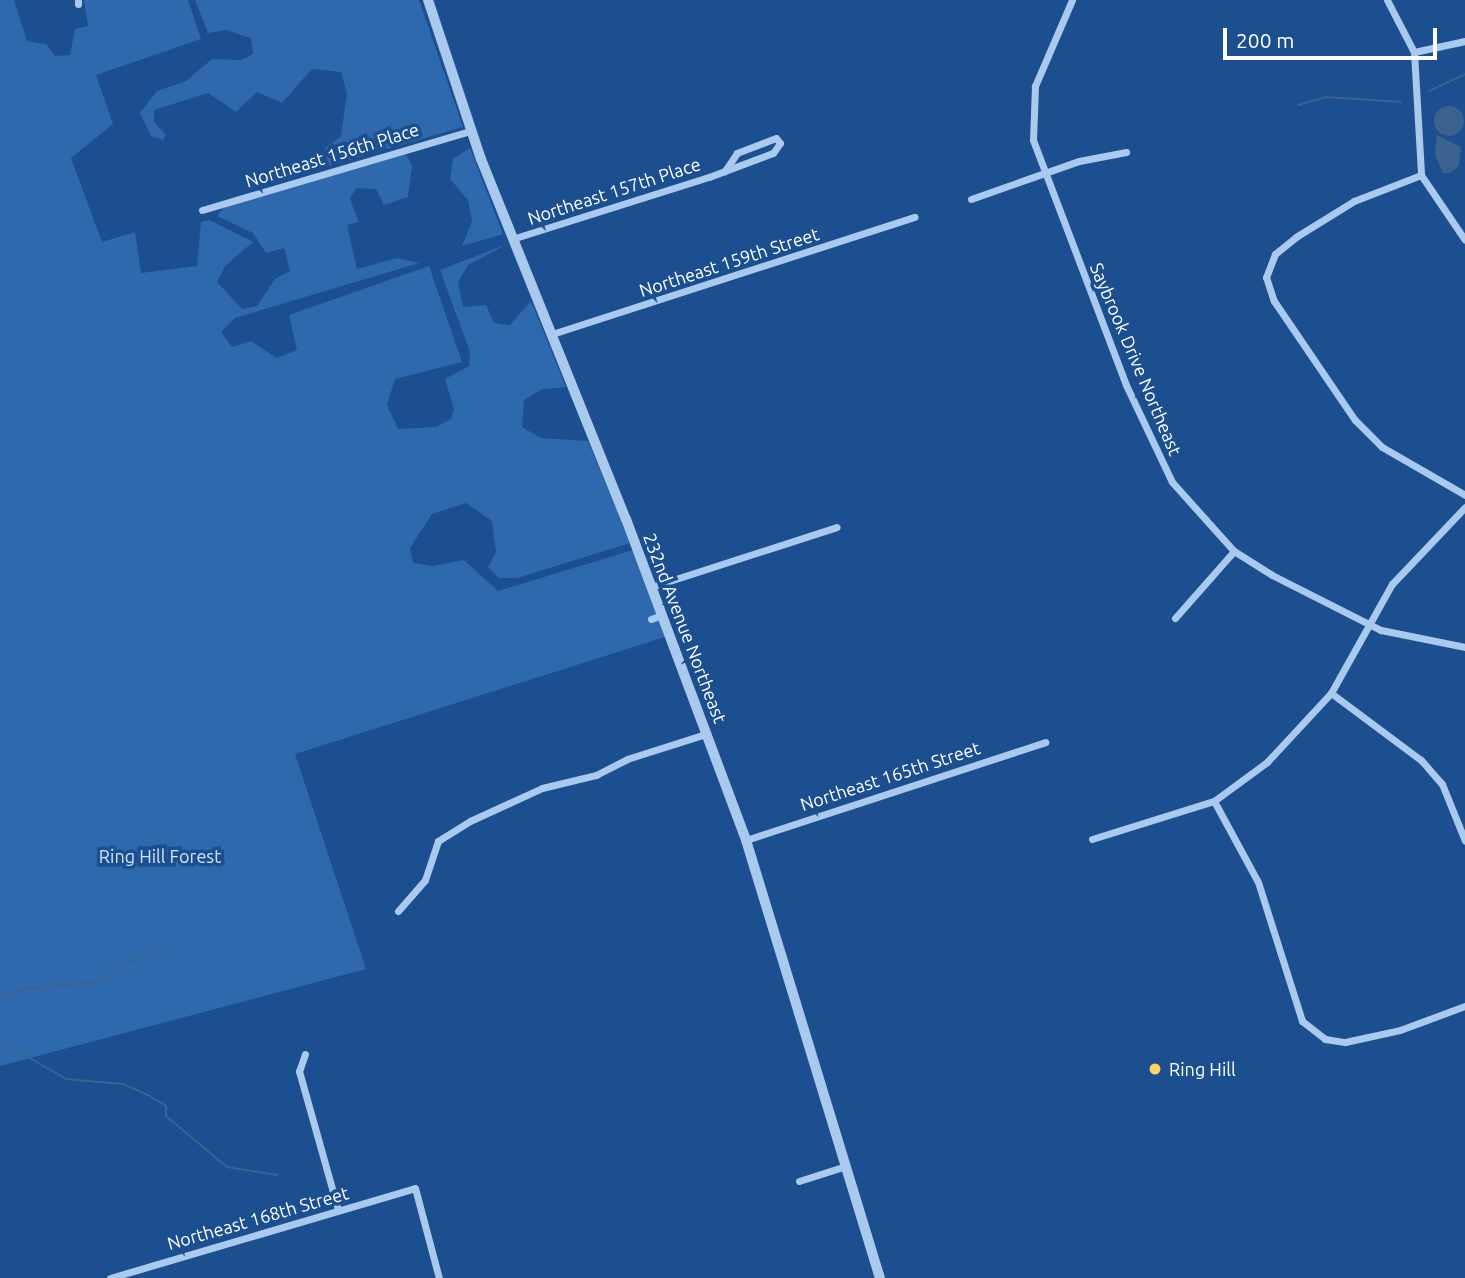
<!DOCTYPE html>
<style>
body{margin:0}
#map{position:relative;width:1465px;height:1278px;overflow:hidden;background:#1b4f8f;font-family:Ubuntu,sans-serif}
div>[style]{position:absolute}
.green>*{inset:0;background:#2e69ad}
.water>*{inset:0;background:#3c6290}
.round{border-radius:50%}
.stream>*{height:2px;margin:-1px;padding:0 1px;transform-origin:1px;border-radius:1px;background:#3c6290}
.minor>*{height:7px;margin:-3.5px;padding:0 3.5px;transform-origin:3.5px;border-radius:3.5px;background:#a9c9ee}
.tertiary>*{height:10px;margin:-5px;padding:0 5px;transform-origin:5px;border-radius:5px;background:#a9c9ee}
.dots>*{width:19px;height:19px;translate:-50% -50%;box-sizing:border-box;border:4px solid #1b4f8f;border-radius:50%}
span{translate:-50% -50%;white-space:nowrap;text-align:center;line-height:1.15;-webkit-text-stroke:7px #1b4f8f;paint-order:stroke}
.street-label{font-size:18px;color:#fff}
.park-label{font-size:18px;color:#cfe3fa}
.poi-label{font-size:18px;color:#fff}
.left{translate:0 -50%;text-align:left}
.scale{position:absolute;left:1223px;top:28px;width:214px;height:32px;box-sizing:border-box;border:4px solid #fff;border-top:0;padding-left:9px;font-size:21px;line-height:24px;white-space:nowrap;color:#fff;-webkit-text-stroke:5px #1b4f8f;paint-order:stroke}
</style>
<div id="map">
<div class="green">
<i style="clip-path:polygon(0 0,14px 0,27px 41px,46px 44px,55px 56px,70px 55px,75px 29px,88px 26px,84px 0,188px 0,201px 39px,96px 75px,113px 124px,71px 158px,102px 242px,135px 232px,141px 273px,197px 266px,201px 222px,209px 220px,253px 242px,225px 266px,217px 282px,242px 309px,257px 306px,275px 279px,290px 271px,284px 248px,266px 253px,253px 233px,217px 216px,223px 208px,406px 154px,412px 166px,408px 197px,384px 205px,376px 189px,356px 188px,350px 199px,359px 222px,347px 225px,357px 269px,397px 258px,419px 263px,235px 318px,221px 332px,232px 347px,251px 341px,277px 358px,297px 350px,289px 315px,429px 266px,462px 362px,395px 379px,387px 405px,398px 429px,436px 427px,451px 419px,454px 409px,445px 379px,469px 366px,470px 352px,440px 270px,507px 244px,468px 265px,458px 282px,463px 307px,486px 305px,494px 323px,510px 325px,531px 301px,566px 387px,542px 389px,524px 400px,522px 427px,541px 438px,588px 441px,630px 543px,517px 578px,499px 578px,488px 567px,496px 552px,492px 521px,466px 503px,432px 514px,410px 548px,413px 563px,432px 566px,464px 560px,498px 591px,633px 550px,665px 637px,295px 754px,366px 969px,0 1066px)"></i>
<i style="clip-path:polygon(195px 0,419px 0,463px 127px,321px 168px,325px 148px,341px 136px,347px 93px,341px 72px,312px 69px,282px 103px,257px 92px,236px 112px,208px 93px,154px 110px,154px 122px,166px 135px,163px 140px,151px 136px,140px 113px,157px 91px,186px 81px,212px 59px,241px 60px,253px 54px,251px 38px,226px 30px,208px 33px)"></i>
<i style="clip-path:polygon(470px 148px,503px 234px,462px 246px,472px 221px,468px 200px,450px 179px,453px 159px)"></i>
</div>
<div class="water">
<i class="round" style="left:1434px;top:106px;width:30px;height:30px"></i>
<i style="clip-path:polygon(1437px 135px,1461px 147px,1459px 166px,1450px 173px,1443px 173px,1435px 155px)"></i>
</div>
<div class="stream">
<i style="left:1429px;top:91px;width:40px;rotate:-25deg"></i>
<i style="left:1298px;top:105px;width:29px;rotate:-16deg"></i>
<i style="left:1326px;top:97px;width:75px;rotate:3.8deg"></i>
<i style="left:0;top:998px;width:26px;rotate:-21deg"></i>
<i style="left:24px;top:989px;width:71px;rotate:-5.6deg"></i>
<i style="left:95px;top:982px;width:79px;rotate:-28.8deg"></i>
<i style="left:0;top:1041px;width:76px;rotate:29.9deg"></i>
<i style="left:66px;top:1079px;width:57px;rotate:5deg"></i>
<i style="left:123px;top:1084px;width:27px;rotate:24deg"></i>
<i style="left:148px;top:1095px;width:21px;rotate:31deg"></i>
<i style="left:166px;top:1106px;width:10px;rotate:90deg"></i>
<i style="left:166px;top:1116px;width:80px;rotate:39.9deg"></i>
<i style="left:227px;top:1167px;width:51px;rotate:9.1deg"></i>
</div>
<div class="minor">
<i style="left:78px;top:0;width:4px;rotate:90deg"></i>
<i style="left:1072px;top:0;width:94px;rotate:113.3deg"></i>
<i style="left:1035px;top:86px;width:54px;rotate:92.1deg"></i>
<i style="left:1033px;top:140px;width:262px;rotate:69.2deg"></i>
<i style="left:1126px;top:385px;width:107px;rotate:64.6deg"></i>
<i style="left:1172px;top:482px;width:93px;rotate:48.1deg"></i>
<i style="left:1234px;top:551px;width:45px;rotate:32.3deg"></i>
<i style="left:1272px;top:575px;width:122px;rotate:26.8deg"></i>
<i style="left:1381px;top:630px;width:86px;rotate:11.4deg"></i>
<i style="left:1387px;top:0;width:59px;rotate:62.6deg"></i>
<i style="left:1414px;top:52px;width:123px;rotate:86.7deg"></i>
<i style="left:1421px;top:175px;width:78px;rotate:55.9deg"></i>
<i style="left:1414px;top:52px;width:52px;rotate:-12.2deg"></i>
<i style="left:1421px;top:175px;width:72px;rotate:158.8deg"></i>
<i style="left:1354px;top:201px;width:68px;rotate:148.2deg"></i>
<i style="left:1296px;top:237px;width:27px;rotate:141deg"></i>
<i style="left:1275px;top:254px;width:25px;rotate:111deg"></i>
<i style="left:1266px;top:277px;width:25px;rotate:72deg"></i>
<i style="left:1274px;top:301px;width:144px;rotate:55.8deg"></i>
<i style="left:1355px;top:420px;width:38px;rotate:45deg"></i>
<i style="left:1382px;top:447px;width:96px;rotate:30deg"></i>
<i style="left:971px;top:199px;width:114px;rotate:-19.4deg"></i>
<i style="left:1079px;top:161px;width:48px;rotate:-10.8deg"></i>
<i style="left:202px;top:210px;width:279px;rotate:-16.4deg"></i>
<i style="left:512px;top:239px;width:207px;rotate:-17.5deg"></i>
<i style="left:709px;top:177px;width:68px;rotate:-20.6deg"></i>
<i style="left:773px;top:153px;width:12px;rotate:-55deg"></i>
<i style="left:780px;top:143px;width:6px;rotate:-129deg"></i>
<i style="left:776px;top:138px;width:42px;rotate:159deg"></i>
<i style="left:737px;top:153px;width:22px;rotate:124deg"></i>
<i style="left:552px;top:334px;width:381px;rotate:-17.9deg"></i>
<i style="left:651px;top:587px;width:195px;rotate:-17.9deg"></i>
<i style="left:1175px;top:618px;width:89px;rotate:-48.6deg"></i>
<i style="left:651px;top:619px;width:12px;rotate:-20deg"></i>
<i style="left:1331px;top:693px;width:112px;rotate:36.7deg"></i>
<i style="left:1421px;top:760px;width:32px;rotate:49deg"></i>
<i style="left:1442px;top:784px;width:61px;rotate:68deg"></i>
<i style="left:1214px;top:801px;width:92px;rotate:61.5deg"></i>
<i style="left:1258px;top:882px;width:146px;rotate:72.4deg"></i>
<i style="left:1302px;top:1021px;width:29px;rotate:38deg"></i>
<i style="left:1325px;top:1039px;width:20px;rotate:9deg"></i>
<i style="left:1345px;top:1042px;width:56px;rotate:-12.3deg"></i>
<i style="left:1400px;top:1030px;width:69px;rotate:-20.3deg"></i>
<i style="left:1092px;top:839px;width:128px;rotate:-17.3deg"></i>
<i style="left:1214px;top:801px;width:66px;rotate:-36.3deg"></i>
<i style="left:1267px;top:762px;width:94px;rotate:-47.2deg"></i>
<i style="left:1331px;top:693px;width:125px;rotate:-60.8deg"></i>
<i style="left:1392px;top:584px;width:106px;rotate:-46.5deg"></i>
<i style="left:746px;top:840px;width:315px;rotate:-18.1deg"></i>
<i style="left:398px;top:911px;width:41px;rotate:-48.9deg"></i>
<i style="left:425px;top:880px;width:41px;rotate:-71.6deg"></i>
<i style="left:438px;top:841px;width:38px;rotate:-32deg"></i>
<i style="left:470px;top:821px;width:79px;rotate:-24.6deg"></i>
<i style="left:542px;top:788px;width:56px;rotate:-13.5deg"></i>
<i style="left:596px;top:775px;width:35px;rotate:-27deg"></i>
<i style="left:627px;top:759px;width:83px;rotate:-17.6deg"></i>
<i style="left:305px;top:1054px;width:18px;rotate:109deg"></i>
<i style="left:299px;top:1071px;width:144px;rotate:74.3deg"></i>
<i style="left:799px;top:1181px;width:49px;rotate:-17.7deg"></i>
<i style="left:110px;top:1278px;width:318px;rotate:-16.4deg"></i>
<i style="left:415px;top:1188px;width:93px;rotate:75.1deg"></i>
</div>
<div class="tertiary">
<i style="left:428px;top:0;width:168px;rotate:71.6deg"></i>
<i style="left:481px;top:159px;width:388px;rotate:68.1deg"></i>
<i style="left:626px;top:519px;width:343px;rotate:69.5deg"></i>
<i style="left:746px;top:840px;width:458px;rotate:73deg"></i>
</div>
<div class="dots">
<i style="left:1155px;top:1069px;background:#ffd166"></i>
</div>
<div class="street-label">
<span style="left:332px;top:155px;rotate:-17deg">Northeast 156th Place</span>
<span style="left:614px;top:191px;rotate:-18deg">Northeast 157th Place</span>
<span style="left:729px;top:262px;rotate:-18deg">Northeast 159th Street</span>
<span style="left:1136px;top:359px;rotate:67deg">Saybrook Drive Northeast</span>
<span style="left:685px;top:628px;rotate:69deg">232nd Avenue Northeast</span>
<span style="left:890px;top:776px;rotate:-18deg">Northeast 165th Street</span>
<span style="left:258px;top:1218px;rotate:-16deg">Northeast 168th Street</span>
</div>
<div class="park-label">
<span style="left:160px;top:856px">Ring Hill Forest</span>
</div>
<div class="poi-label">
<span class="left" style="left:1169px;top:1069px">Ring Hill</span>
</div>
<div class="scale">200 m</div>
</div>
